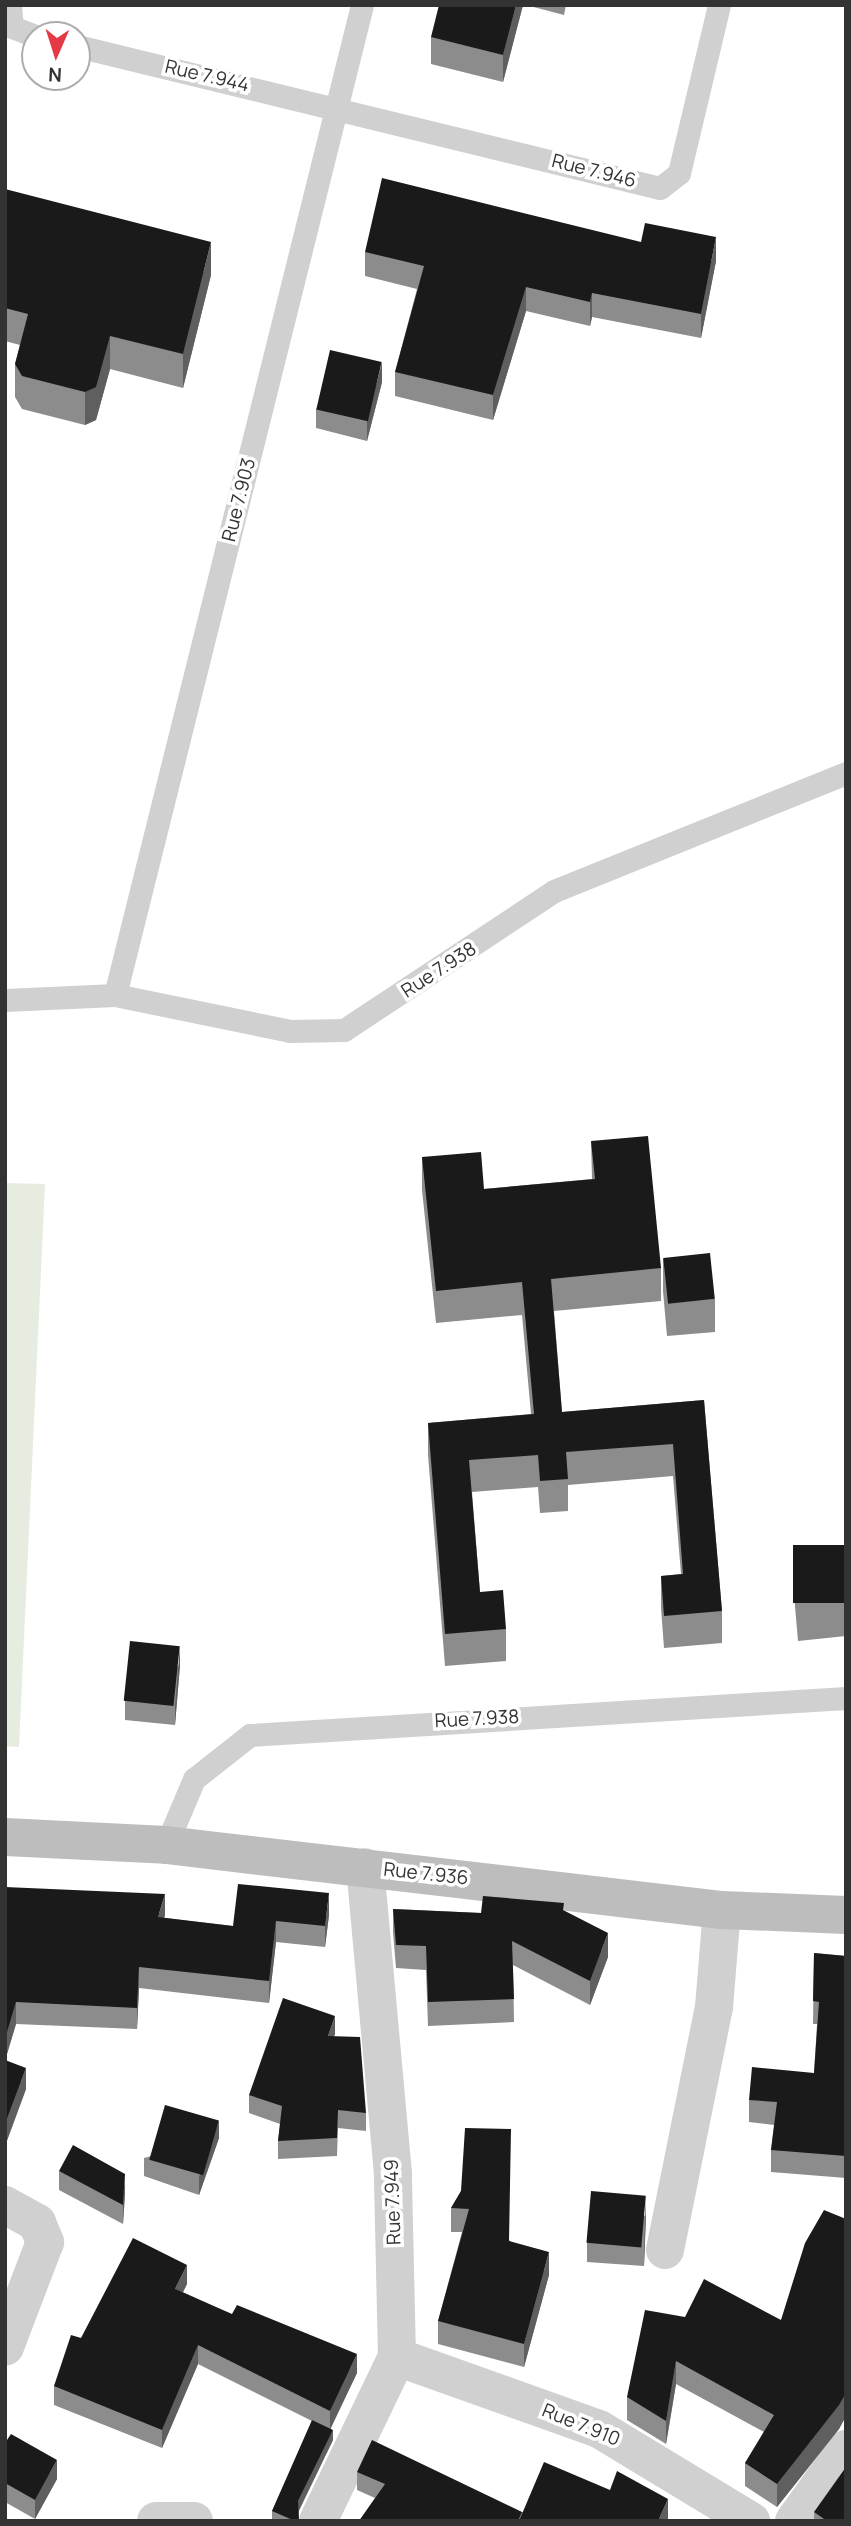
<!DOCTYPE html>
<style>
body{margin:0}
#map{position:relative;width:851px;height:2526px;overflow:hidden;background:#fff;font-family:Manrope,sans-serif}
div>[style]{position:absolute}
.green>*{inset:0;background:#e6ecdf}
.lane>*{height:23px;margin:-11.5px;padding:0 11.5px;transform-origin:11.5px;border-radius:11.5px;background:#d0d0d0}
.street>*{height:38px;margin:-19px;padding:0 19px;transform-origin:19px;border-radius:19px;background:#d0d0d0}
.secondary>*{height:38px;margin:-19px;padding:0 19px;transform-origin:19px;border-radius:19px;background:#bdbdbd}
.wall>*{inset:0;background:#8c8c8c}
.shaded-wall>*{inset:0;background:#5f5f5f}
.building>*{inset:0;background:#1a1a1a;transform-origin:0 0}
span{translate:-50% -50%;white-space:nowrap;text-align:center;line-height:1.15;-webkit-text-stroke:7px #fff;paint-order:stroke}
.street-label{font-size:19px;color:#333}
.frame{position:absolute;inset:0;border:7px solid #333;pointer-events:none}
.north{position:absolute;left:21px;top:21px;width:70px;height:70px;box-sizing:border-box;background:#fff;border:2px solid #adadad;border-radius:50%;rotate:183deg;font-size:19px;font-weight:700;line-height:28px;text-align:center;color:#333}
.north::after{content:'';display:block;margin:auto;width:24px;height:32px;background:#e63946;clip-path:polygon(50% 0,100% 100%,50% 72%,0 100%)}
</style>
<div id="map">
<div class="green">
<i style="clip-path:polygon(5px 1183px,45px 1184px,19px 1747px,5px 1746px)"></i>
</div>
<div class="lane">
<i style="left:10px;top:5px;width:22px;rotate:85deg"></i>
<i style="left:12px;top:27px;width:25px;rotate:21deg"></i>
<i style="left:77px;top:46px;width:600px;rotate:13.69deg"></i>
<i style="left:660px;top:188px;width:24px;rotate:-38deg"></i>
<i style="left:679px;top:173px;width:173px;rotate:-76.6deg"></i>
<i style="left:115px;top:995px;width:1020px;rotate:-75.99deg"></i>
<i style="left:5px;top:1000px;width:110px;rotate:-2.6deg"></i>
<i style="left:115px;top:995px;width:179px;rotate:11.6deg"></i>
<i style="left:290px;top:1031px;width:54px;rotate:-1.1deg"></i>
<i style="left:344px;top:1030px;width:252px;rotate:-33.5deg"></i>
<i style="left:554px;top:891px;width:315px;rotate:-22deg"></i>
<i style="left:166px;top:1845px;width:72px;rotate:-67deg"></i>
<i style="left:194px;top:1779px;width:71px;rotate:-38.2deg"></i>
<i style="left:250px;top:1735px;width:597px;rotate:-3.55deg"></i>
</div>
<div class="street">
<i style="left:5px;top:2205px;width:37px;rotate:29deg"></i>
<i style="left:37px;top:2223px;width:21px;rotate:67deg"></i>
<i style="left:45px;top:2242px;width:112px;rotate:110.9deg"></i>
<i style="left:665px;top:2250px;width:248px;rotate:-78.6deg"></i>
<i style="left:714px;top:2007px;width:97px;rotate:-85.3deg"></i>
<i style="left:397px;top:2357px;width:214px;rotate:19.6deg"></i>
<i style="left:599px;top:2429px;width:178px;rotate:31.2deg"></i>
<i style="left:156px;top:2521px;width:38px"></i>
<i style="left:318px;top:2521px;width:182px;rotate:-64.3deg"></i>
<i style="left:397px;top:2357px;width:183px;rotate:-91.3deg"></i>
<i style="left:393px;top:2174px;width:308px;rotate:-95.2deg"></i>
<i style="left:794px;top:2521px;width:89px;rotate:-54.2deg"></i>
</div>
<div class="secondary">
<i style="left:5px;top:1837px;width:161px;rotate:2.8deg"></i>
<i style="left:166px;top:1845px;width:560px;rotate:6.67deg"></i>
<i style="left:722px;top:1910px;width:124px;rotate:2.3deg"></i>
</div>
<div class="wall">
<i style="clip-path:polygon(523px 5px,503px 82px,431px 64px,431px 37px)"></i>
<i style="clip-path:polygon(526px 5px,566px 5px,564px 15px)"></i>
<i style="clip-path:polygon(5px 189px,211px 275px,183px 388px,110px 369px,96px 420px,85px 425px,22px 409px,15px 397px,15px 364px,20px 345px,5px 341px)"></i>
<i style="clip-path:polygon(365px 252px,716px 261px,701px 338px,592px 317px,590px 326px,526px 311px,493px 420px,395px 396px,395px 372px,417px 289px,365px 276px)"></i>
<i style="clip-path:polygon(382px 382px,367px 441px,316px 428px,316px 409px)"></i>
<i style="clip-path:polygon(591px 1141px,661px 1268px,661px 1301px,554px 1311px,562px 1412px,704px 1400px,722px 1611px,722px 1643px,664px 1648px,661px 1608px,661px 1576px,681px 1574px,673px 1476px,568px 1485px,568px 1511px,540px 1513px,538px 1487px,472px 1492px,480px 1592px,506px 1629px,506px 1661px,445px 1666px,428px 1455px,428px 1423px,531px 1414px,522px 1315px,436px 1323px,422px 1190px,422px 1157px,484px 1189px,592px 1179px)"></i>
<i style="clip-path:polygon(663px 1258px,715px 1299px,715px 1332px,667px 1336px,663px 1291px)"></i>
<i style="clip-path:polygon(846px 1545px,846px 1636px,798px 1641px,793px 1583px,793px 1550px)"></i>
<i style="clip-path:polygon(180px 1665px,175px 1725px,125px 1720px,125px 1701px)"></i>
<i style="clip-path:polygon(5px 1887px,165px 1915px,164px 1918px,233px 1926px,329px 1915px,325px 1947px,276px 1942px,269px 2003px,139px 1988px,137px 2029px,16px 2024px,5px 2060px,26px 2089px,5px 2146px)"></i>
<i style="clip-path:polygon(393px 1909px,481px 1913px,564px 1911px,608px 1957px,590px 2005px,513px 1965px,514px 2022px,428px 2026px,426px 1970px,396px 1968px,393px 1932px)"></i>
<i style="clip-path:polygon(814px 1953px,846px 1956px,846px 2178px,771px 2172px,771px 2150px,774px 2125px,749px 2122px,749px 2100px,814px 2073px,817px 2024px,813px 2024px)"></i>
<i style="clip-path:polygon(335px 2034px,334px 2036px,366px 2113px,366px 2131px,338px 2128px,337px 2156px,278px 2159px,278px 2141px,280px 2124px,249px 2113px,249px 2095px)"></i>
<i style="clip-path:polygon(219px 2138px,199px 2195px,144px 2176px,144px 2158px)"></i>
<i style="clip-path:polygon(59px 2171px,125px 2193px,123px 2224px,59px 2190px)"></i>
<i style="clip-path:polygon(461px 2191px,510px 2241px,549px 2275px,524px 2367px,438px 2344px,438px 2321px,462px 2232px,451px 2232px,451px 2208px)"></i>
<i style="clip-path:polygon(646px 2215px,644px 2266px,587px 2262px,587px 2243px)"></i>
<i style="clip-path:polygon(846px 2219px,846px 2416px,839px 2429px,777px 2507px,745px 2486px,745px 2463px,764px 2432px,676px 2384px,666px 2444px,627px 2420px,627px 2397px,685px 2317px,781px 2320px)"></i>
<i style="clip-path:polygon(187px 2284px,183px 2292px,357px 2373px,330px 2428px,333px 2440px,299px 2511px,299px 2521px,272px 2521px,272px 2511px,312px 2421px,198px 2364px,162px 2448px,54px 2405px,54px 2386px,81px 2338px)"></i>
<i style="clip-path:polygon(5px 2443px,57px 2479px,35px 2519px,5px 2502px)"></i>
<i style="clip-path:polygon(357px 2472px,522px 2512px,668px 2518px,667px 2521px,359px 2521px,375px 2498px,357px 2490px)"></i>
<i style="clip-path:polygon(814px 2512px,846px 2521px,814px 2521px)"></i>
</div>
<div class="shaded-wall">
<i style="clip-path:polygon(516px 5px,523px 5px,503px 82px,503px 55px)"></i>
<i style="clip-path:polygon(716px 237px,716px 261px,701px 338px,701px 314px)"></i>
<i style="clip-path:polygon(211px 242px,211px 275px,183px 388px,183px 354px)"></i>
<i style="clip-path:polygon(526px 287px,526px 311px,493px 420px,493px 395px)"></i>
<i style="clip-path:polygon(592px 293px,592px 317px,590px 326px,590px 302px)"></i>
<i style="clip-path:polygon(110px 336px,110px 369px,96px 420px,85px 425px,85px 392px)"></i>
<i style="clip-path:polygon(382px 362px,382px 382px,367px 441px,367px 421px)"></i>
<i style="clip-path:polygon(180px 1646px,180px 1665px,175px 1725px,175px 1706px)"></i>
<i style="clip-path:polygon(329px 1893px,329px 1915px,325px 1947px,325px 1926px)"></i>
<i style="clip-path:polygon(165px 1894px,165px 1915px,158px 1939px,158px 1917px)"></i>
<i style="clip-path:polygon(276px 1921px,276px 1942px,269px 2003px,269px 1981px)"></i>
<i style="clip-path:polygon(608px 1933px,608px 1957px,590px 2005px,590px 1981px)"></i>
<i style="clip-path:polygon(139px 1967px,139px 1988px,137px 2029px,137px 2008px)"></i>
<i style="clip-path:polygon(16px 2002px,16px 2024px,5px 2061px,5px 2039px)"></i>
<i style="clip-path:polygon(335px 2016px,335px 2034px,328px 2054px,328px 2036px)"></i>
<i style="clip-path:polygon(26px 2068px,26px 2089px,5px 2146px,5px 2124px)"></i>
<i style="clip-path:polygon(219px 2120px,219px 2138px,199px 2195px,199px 2177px)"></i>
<i style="clip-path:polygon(125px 2174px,125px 2193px,123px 2224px,123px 2205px)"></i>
<i style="clip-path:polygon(646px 2196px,646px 2215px,644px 2266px,644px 2247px)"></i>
<i style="clip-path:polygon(549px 2252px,549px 2275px,524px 2367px,524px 2344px)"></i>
<i style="clip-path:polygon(187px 2265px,187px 2284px,175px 2308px,175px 2289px)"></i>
<i style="clip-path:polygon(198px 2345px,198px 2364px,162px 2448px,162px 2430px)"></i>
<i style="clip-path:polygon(357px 2354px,357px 2373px,330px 2430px,330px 2411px)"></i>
<i style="clip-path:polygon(676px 2361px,676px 2384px,666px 2444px,666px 2421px)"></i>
<i style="clip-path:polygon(846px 2393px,846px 2416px,839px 2429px,777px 2507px,777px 2484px)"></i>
<i style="clip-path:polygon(333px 2430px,333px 2440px,298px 2512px,298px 2501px)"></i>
<i style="clip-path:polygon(57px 2460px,57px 2479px,35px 2519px,35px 2500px)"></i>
<i style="clip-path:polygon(668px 2499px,668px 2518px,667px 2521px,658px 2521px)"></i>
</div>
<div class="building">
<i style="clip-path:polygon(439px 5px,516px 5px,503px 55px,431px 37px)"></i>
<i style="clip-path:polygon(382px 178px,641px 242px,645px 223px,716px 237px,701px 314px,592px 293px,590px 302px,526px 287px,493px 395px,395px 372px,424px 266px,365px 252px)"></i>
<i style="clip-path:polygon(5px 189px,211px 242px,183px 354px,110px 336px,96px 387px,85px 392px,22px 376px,15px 364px,28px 314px,5px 308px)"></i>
<i style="left:330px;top:350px;width:53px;height:61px;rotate:13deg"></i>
<i style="clip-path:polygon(648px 1136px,661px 1268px,551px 1279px,562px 1412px,704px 1400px,722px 1611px,664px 1616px,661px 1576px,683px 1574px,673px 1444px,566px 1452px,568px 1479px,540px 1481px,538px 1455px,469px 1460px,480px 1592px,503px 1590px,506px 1629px,445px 1634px,428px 1423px,534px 1414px,522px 1282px,436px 1291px,422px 1157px,481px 1152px,484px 1189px,595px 1179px,591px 1141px)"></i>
<i style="left:710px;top:1253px;width:46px;height:47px;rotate:84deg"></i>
<i style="left:846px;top:1545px;width:58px;height:53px;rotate:90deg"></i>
<i style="left:130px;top:1641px;width:50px;height:60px;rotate:6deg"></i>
<i style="clip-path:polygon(238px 1884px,329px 1893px,325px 1926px,276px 1921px,269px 1981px,139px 1967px,137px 2008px,16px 2002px,5px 2039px,5px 1887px,165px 1894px,158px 1917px,233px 1926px)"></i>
<i style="clip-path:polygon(483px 1896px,564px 1903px,563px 1910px,608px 1933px,590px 1981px,512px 1941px,514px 1999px,428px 2002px,426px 1946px,396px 1945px,393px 1909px,481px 1913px)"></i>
<i style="clip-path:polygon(814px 1953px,846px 1956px,846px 2156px,771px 2150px,777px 2102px,749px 2100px,752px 2067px,814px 2073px,819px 2002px,813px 2001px)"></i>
<i style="clip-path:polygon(283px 1998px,335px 2016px,328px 2036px,360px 2037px,366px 2113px,338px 2110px,337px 2138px,278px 2141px,282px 2106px,249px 2095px)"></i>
<i style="clip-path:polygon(5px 2060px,26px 2068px,5px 2124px)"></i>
<i style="left:165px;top:2105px;width:56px;height:57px;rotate:16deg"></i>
<i style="clip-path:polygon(465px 2128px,511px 2129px,509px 2241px,549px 2252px,524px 2344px,438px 2321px,469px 2209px,451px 2208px,461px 2191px)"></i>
<i style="clip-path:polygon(73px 2145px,125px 2174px,123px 2205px,59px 2171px)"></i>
<i style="left:591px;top:2191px;width:55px;height:52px;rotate:5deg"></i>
<i style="clip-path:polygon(824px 2210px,846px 2219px,846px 2393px,839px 2405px,777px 2484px,745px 2463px,774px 2415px,676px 2361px,666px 2421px,627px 2397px,645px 2310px,685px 2317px,704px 2279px,781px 2320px,805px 2243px)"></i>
<i style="clip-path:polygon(133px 2238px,187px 2265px,175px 2289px,232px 2314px,237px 2305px,357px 2354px,330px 2411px,198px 2345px,162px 2430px,54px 2386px,71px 2335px,81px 2338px)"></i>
<i style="clip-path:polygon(312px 2420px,333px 2430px,298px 2501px,299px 2521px,295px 2521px,272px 2511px)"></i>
<i style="clip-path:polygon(11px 2434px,57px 2460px,35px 2500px,5px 2483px,5px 2443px)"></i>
<i style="clip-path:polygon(372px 2440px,522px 2512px,518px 2521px,359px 2521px,385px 2484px,357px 2472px)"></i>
<i style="clip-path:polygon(544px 2462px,610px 2490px,617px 2471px,668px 2499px,658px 2521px,519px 2521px)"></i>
<i style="clip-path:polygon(846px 2467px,846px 2521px,827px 2521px,814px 2512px)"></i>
</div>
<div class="street-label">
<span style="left:207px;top:76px;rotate:13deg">Rue 7.944</span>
<span style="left:594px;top:171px;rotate:14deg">Rue 7.946</span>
<span style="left:239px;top:500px;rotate:-76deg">Rue 7.903</span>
<span style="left:439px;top:970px;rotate:-33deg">Rue 7.938</span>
<span style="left:477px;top:1719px;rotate:-3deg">Rue 7.938</span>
<span style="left:426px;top:1874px;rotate:6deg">Rue 7.936</span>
<span style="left:393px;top:2202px;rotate:-92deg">Rue 7.949</span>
<span style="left:581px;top:2425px;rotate:22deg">Rue 7.910</span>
</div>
<div class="frame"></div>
<div class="north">N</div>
</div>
